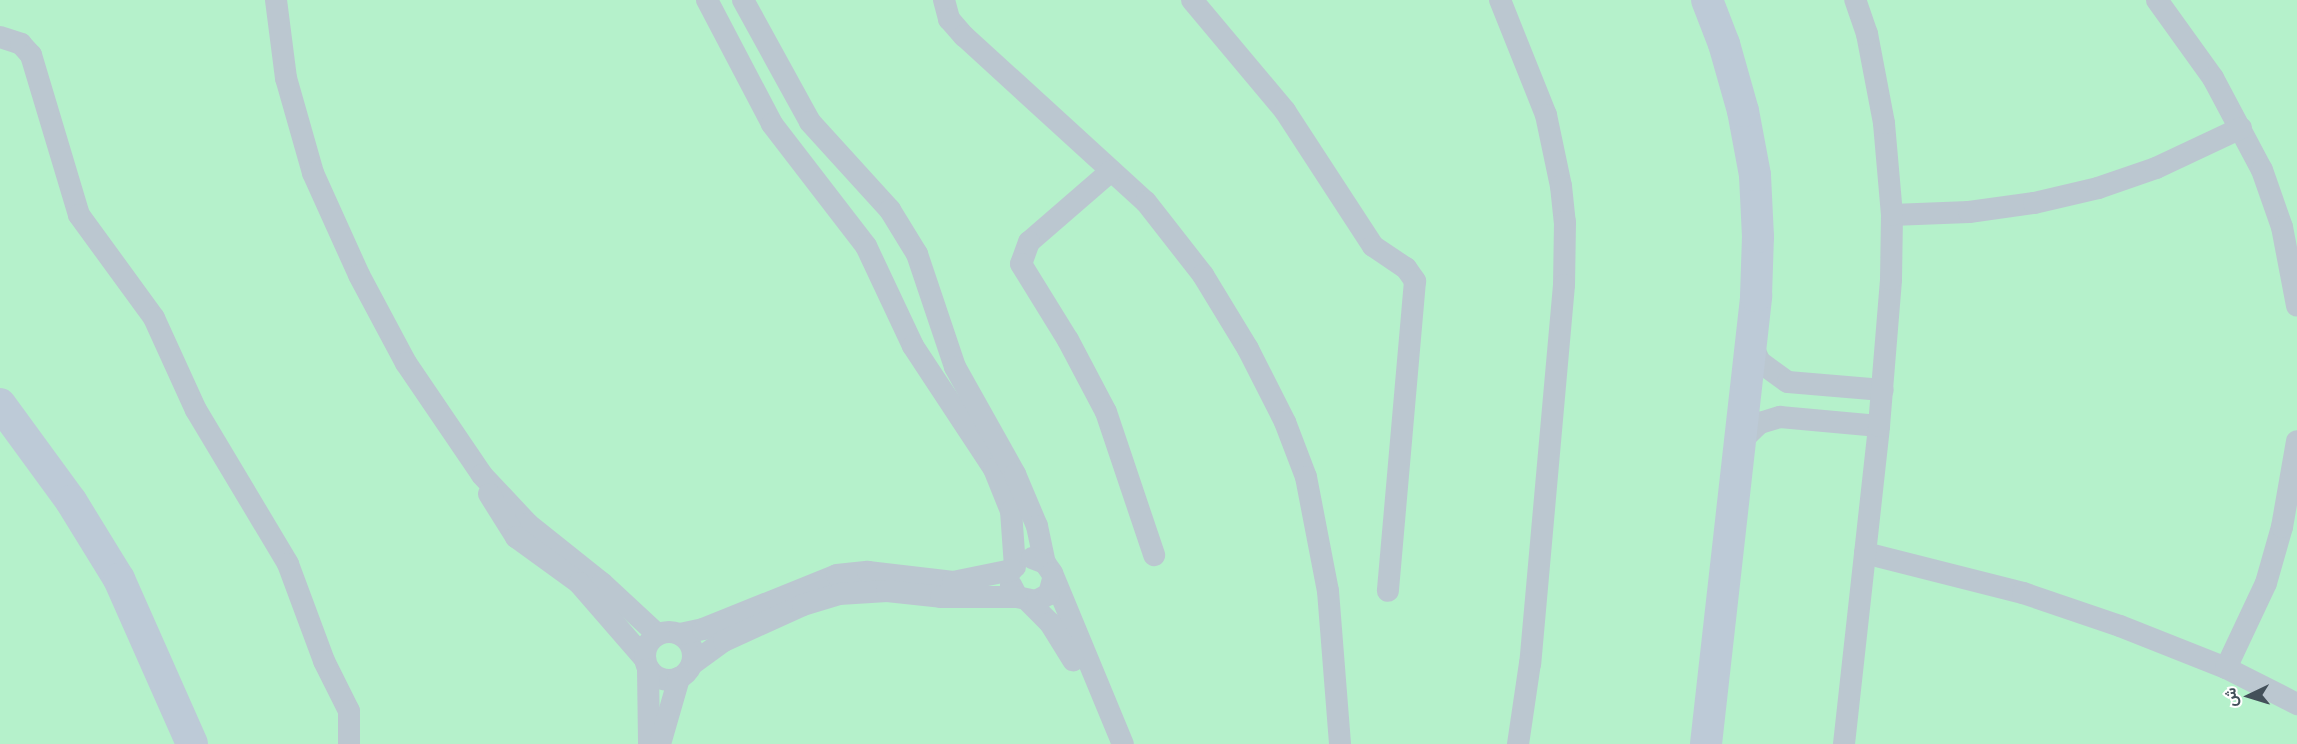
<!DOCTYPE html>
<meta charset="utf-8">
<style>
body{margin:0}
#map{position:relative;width:2297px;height:744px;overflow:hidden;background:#efebec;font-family:Jost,Vazirmatn,sans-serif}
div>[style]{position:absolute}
.green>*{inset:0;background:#b5f1cb;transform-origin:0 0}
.street>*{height:22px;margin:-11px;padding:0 11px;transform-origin:11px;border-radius:11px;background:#bbc7d0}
.street>.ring{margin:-11px;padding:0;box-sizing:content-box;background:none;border:22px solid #bbc7d0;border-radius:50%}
.secondary>*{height:32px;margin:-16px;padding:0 16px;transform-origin:16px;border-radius:16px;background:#bdcad7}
span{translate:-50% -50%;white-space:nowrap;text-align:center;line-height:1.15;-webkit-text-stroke:6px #fff;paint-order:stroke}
.north{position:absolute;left:2219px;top:666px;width:60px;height:60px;-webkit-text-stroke:4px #fff;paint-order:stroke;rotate:266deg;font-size:16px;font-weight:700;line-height:24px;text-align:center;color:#43505a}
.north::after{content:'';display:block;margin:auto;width:21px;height:27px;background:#43505a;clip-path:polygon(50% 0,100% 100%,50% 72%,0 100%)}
</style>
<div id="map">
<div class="green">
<i style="left:0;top:0;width:2297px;height:744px"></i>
</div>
<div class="street">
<i style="left:276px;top:0;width:79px;rotate:82.7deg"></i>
<i style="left:286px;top:78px;width:99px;rotate:74.1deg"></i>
<i style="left:313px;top:173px;width:112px;rotate:65.7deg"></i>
<i style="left:359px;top:275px;width:100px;rotate:61.9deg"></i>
<i style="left:406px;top:363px;width:135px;rotate:55.8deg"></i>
<i style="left:482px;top:475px;width:67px;rotate:46.8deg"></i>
<i style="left:528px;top:524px;width:95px;rotate:38.6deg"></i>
<i style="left:602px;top:583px;width:75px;rotate:42.8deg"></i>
<i style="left:707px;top:0;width:140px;rotate:62.3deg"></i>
<i style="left:772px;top:124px;width:154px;rotate:52.4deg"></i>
<i style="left:866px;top:246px;width:110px;rotate:64.8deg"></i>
<i style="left:913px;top:346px;width:147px;rotate:56.6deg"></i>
<i style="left:994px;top:469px;width:45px;rotate:68deg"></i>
<i style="left:1011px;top:511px;width:56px;rotate:85.9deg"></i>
<i style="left:743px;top:0;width:139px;rotate:61.2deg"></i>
<i style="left:810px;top:122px;width:119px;rotate:47.7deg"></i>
<i style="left:890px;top:210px;width:52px;rotate:58.5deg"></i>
<i style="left:917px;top:254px;width:119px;rotate:71.4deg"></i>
<i style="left:955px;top:367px;width:123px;rotate:60.7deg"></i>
<i style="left:1015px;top:474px;width:56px;rotate:67.1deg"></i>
<i style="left:1037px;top:526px;width:38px;rotate:78deg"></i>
<i style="left:944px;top:0;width:20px;rotate:75deg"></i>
<i style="left:949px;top:19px;width:23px;rotate:49deg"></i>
<i style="left:964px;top:36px;width:246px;rotate:42.4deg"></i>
<i style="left:1146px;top:202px;width:93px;rotate:52deg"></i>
<i style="left:1203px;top:275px;width:87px;rotate:58.7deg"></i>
<i style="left:1248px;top:349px;width:82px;rotate:63.1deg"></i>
<i style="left:1285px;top:422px;width:59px;rotate:69.1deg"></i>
<i style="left:1306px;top:477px;width:116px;rotate:79.1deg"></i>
<i style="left:1328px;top:591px;width:153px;rotate:85.5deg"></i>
<i style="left:1192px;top:0;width:145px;rotate:50deg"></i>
<i style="left:1285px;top:111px;width:161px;rotate:56.9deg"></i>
<i style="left:1373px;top:246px;width:40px;rotate:34deg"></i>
<i style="left:1406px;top:268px;width:16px;rotate:55deg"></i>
<i style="left:1415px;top:281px;width:311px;rotate:95deg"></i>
<i style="left:1500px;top:0;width:124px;rotate:68.2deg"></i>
<i style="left:1546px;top:115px;width:73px;rotate:78.1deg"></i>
<i style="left:1561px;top:186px;width:36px;rotate:84deg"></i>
<i style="left:1565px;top:222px;width:63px;rotate:90.9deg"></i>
<i style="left:1564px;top:285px;width:380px;rotate:95.1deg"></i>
<i style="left:1530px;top:663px;width:82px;rotate:98.4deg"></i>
<i style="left:2157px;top:0;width:96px;rotate:54.3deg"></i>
<i style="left:2213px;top:78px;width:104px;rotate:62deg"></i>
<i style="left:2262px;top:170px;width:60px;rotate:70.7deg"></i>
<i style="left:2282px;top:227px;width:80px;rotate:79.2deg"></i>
<i style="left:0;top:37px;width:22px;rotate:18deg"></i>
<i style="left:21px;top:44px;width:15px;rotate:48deg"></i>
<i style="left:31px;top:55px;width:167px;rotate:73.3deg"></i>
<i style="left:79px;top:215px;width:127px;rotate:53.9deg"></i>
<i style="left:154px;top:318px;width:101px;rotate:65.5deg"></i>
<i style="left:196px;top:410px;width:179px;rotate:59.1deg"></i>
<i style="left:288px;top:564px;width:103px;rotate:69.6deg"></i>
<i style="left:324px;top:661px;width:56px;rotate:63.4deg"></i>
<i style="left:349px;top:711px;width:33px;rotate:90deg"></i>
<i style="left:1111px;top:171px;width:108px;rotate:139.1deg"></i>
<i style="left:1029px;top:242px;width:23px;rotate:110deg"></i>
<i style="left:1021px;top:264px;width:89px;rotate:58.3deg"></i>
<i style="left:1068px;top:340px;width:81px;rotate:62.2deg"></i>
<i style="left:1106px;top:412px;width:151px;rotate:71.4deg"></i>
<i style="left:1892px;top:215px;width:77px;rotate:-2.2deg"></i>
<i style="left:1969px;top:212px;width:66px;rotate:-7.9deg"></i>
<i style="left:2034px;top:203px;width:66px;rotate:-13.2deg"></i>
<i style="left:2098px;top:188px;width:61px;rotate:-19deg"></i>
<i style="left:2156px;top:168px;width:94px;rotate:-25.2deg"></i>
<i style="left:1750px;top:340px;width:24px;rotate:66deg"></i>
<i style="left:1760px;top:362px;width:34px;rotate:36deg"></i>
<i style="left:1788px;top:382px;width:95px;rotate:4.8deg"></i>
<i style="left:1739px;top:443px;width:29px;rotate:-44deg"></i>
<i style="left:1760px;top:423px;width:21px;rotate:-17deg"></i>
<i style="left:1780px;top:417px;width:99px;rotate:5.2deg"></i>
<i style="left:489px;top:494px;width:51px;rotate:57.9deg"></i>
<i style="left:516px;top:537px;width:78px;rotate:36.1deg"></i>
<i style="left:579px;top:583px;width:101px;rotate:49deg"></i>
<i style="left:1865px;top:553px;width:163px;rotate:14.2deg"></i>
<i style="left:2023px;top:593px;width:102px;rotate:18.8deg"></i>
<i style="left:2120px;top:626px;width:114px;rotate:21.6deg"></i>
<i style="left:2226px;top:668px;width:80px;rotate:26.9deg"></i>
<i style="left:1032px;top:558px;width:14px;rotate:21deg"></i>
<i style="left:1045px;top:563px;width:12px;rotate:55deg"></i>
<i style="left:1052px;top:573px;width:185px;rotate:67.5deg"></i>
<i style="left:1011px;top:585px;width:13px;rotate:63deg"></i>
<i style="left:1017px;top:597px;width:19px;rotate:12deg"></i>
<i style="left:1036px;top:601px;width:15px;rotate:-28deg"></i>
<i style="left:1049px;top:594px;width:16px;rotate:-75deg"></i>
<i style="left:1029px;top:602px;width:30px;rotate:45deg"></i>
<i style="left:1050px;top:623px;width:44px;rotate:58.1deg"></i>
<i class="ring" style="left:645px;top:632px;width:26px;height:26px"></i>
<i style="left:680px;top:634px;width:24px;rotate:-12deg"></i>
<i style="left:703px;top:629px;width:144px;rotate:-21.9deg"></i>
<i style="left:837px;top:575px;width:31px;rotate:-6deg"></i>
<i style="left:868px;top:572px;width:86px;rotate:6.7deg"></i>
<i style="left:953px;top:582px;width:60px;rotate:-11.5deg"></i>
<i style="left:692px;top:664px;width:39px;rotate:-36deg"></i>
<i style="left:724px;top:641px;width:87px;rotate:-24.5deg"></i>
<i style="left:803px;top:605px;width:38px;rotate:-17deg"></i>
<i style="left:839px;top:594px;width:48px;rotate:-3.6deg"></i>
<i style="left:887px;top:591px;width:54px;rotate:6.3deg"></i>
<i style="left:941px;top:597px;width:76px"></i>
<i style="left:2226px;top:668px;width:94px;rotate:-64.8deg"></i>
<i style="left:2266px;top:583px;width:58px;rotate:-74.1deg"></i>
<i style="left:2282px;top:527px;width:87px;rotate:-80.1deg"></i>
<i style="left:648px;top:669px;width:75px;rotate:89.2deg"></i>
<i style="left:660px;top:744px;width:69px;rotate:-73.9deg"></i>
<i style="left:1844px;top:744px;width:320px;rotate:-83.7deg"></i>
<i style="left:1879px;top:426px;width:147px;rotate:-85.3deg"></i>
<i style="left:1891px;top:279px;width:64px;rotate:-89.1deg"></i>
<i style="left:1892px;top:215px;width:92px;rotate:-95deg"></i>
<i style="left:1884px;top:123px;width:91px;rotate:-100.8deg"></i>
<i style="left:1867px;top:34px;width:36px;rotate:-109deg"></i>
</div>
<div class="secondary">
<i style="left:0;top:404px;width:120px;rotate:53.8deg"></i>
<i style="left:71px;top:501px;width:92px;rotate:58.4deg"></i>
<i style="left:119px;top:579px;width:180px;rotate:66.1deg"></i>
<i style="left:1706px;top:744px;width:451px;rotate:-83.6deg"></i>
<i style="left:1756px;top:296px;width:59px;rotate:-88.1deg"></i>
<i style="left:1758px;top:237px;width:62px;rotate:-92.8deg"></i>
<i style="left:1755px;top:175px;width:65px;rotate:-100.6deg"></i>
<i style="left:1743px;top:111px;width:70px;rotate:-105.8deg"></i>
<i style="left:1724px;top:44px;width:47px;rotate:-111.1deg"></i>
</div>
<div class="north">ش</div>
</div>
